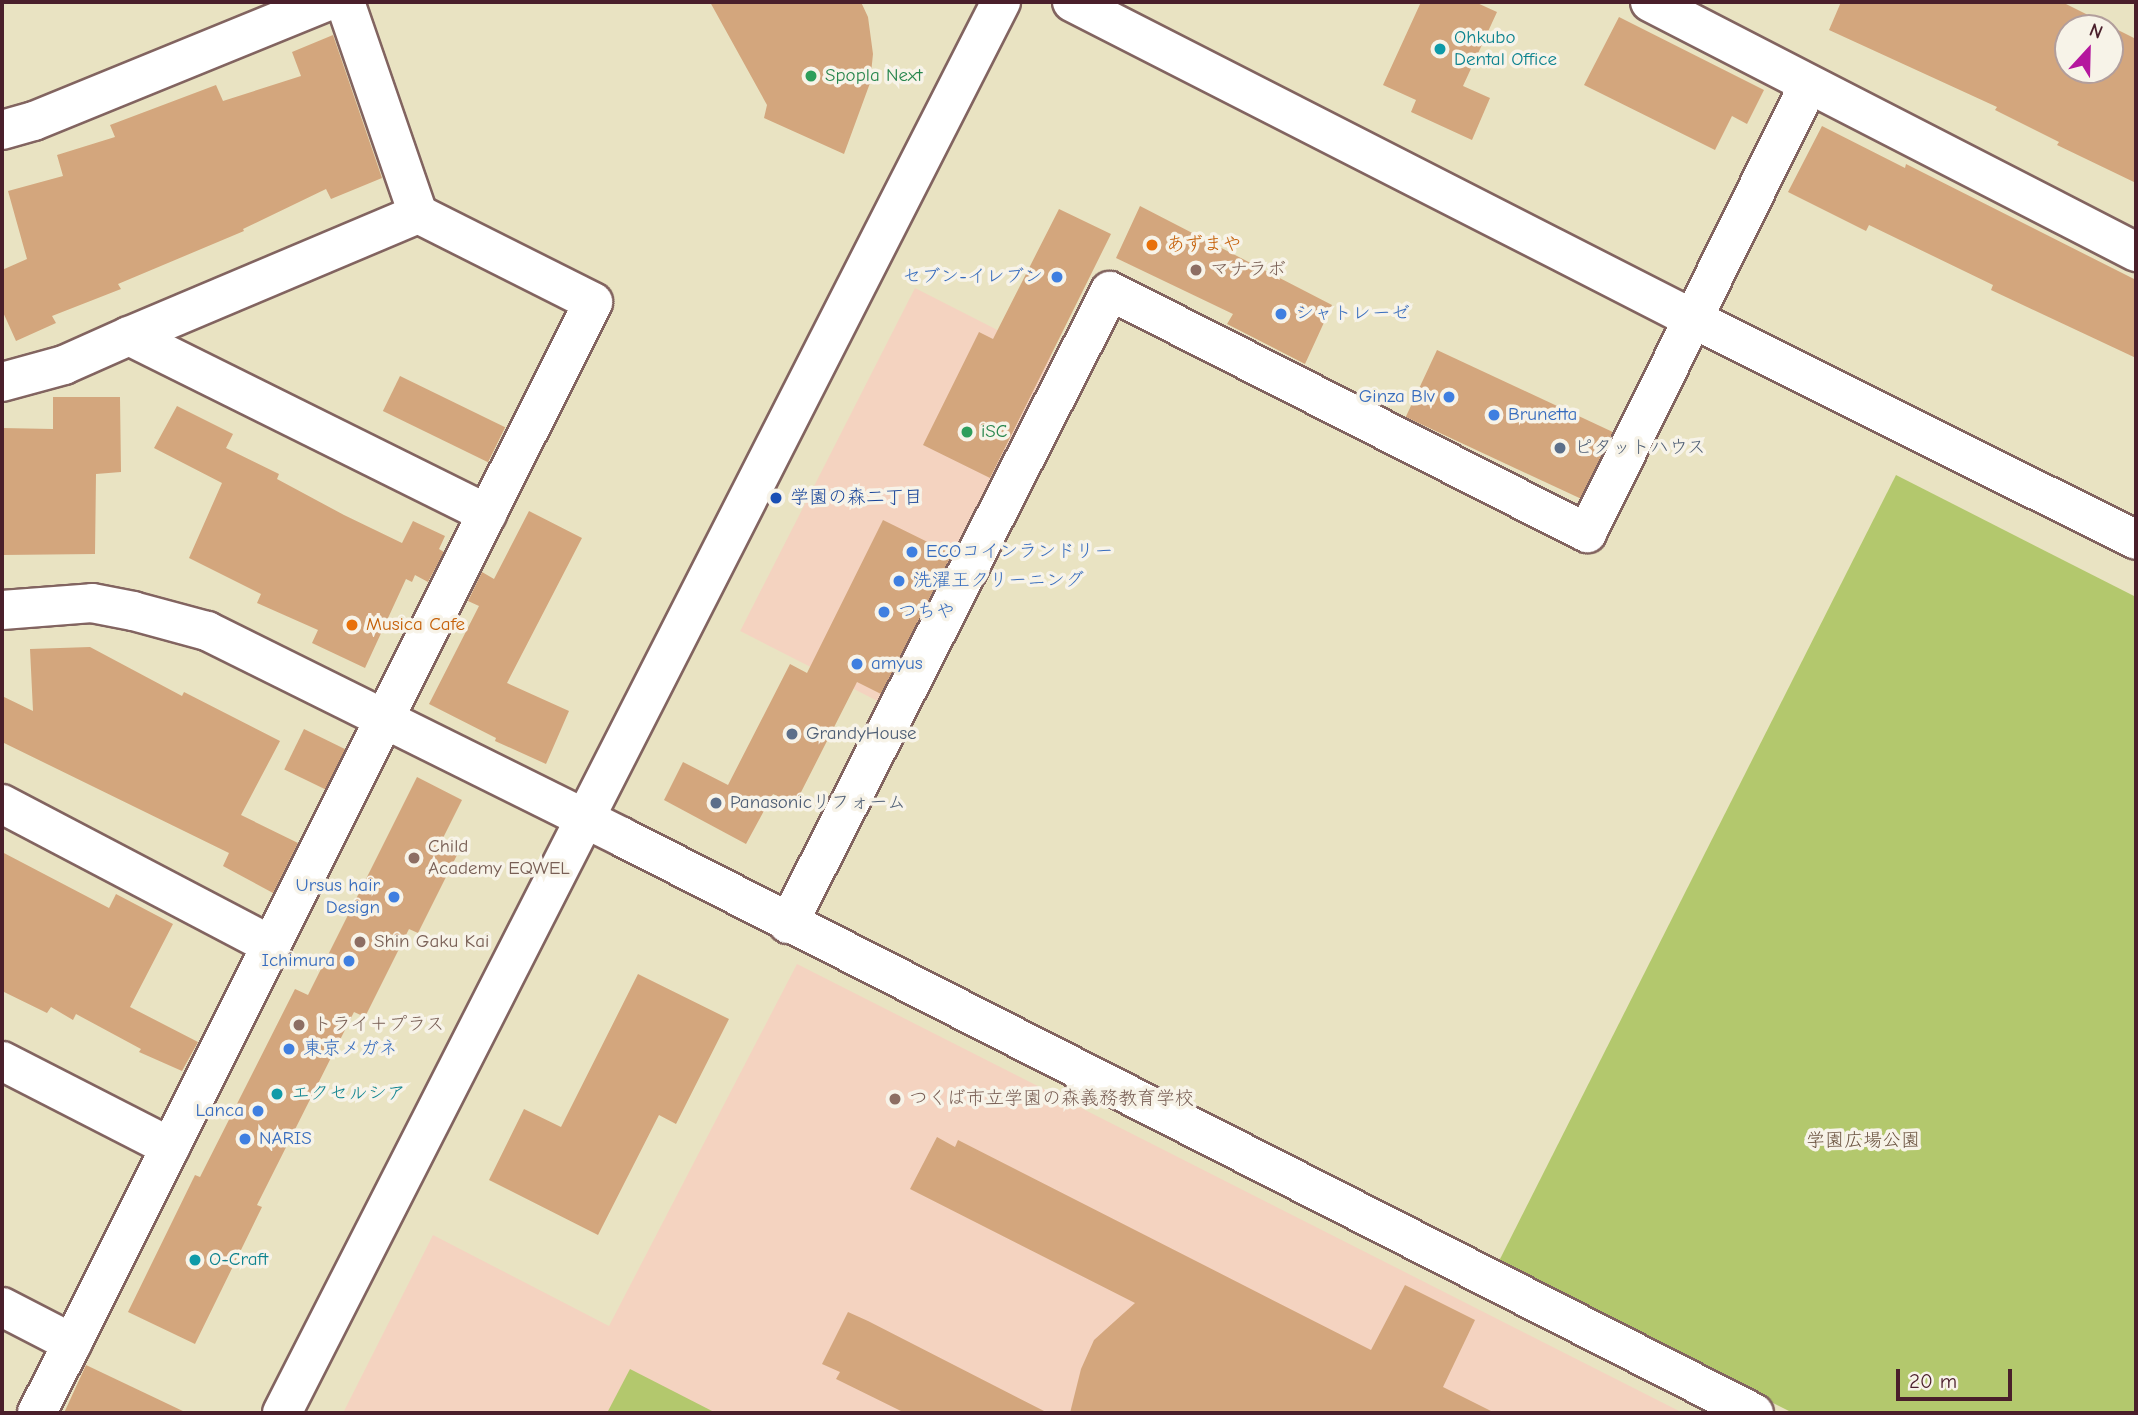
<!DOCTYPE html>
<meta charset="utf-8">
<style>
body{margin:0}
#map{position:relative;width:2138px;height:1415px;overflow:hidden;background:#e9e3c2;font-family:"Comic Neue","Klee One",sans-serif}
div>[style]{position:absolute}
.built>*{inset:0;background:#f4d3c0;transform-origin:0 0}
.green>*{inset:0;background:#b3c86d}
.building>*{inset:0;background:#d3a67d;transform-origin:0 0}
.roads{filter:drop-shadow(2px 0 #826460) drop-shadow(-2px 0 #826460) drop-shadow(0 2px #826460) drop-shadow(0 -2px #826460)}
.minor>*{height:38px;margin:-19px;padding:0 19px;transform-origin:19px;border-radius:19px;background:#fff}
.dots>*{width:19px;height:19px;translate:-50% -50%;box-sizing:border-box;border:4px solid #f7f3e8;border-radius:50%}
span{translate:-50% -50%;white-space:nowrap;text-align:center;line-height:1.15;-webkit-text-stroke:7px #f7f3e8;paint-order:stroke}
.culture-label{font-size:19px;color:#0d838f}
.left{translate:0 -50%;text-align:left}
.leisure-label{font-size:19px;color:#27864d}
.food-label{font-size:19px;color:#c56008}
.education-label{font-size:19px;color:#785e54}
.shop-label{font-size:19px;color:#366cbe}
.right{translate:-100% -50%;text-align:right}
.service-label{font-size:19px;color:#4e5e75}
.transit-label{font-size:19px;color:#164399}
.park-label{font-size:19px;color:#6a523f}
.frame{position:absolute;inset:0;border:4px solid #4a1f2b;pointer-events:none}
.north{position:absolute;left:2054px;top:14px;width:70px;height:70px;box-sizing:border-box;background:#f7f3e8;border:2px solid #b29e9c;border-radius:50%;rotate:22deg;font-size:19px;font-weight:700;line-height:28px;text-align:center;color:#4a1f2b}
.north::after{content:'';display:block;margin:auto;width:24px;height:32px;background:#b5179e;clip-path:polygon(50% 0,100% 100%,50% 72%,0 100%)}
.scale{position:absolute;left:1896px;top:1369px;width:116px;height:32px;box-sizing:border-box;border:4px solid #4a1f2b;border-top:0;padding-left:9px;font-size:21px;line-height:24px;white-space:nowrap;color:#4a1f2b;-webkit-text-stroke:5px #f7f3e8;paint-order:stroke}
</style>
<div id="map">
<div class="built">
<i style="left:915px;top:288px;width:159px;height:385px;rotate:27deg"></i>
<i style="clip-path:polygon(797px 964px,1683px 1413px,343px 1413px,433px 1235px,609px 1326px)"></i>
</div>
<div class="green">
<i style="clip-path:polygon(1896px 475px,2136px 597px,2136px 1413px,1793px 1413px,1497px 1265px)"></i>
<i style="clip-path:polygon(630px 1369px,716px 1413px,607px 1413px)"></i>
</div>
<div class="building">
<i style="clip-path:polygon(710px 2px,861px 2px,868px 17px,873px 54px,870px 83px,844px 154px,764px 118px,767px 105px)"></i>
<i style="clip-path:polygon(1421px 2px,1475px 2px,1497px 12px,1463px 86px,1490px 98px,1472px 140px,1411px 112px,1416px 100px,1383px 85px)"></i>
<i style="clip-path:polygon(evenodd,1841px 2px,2062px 2px,2136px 39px,2136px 183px,2057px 145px,2059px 142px,1995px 110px,1997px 107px,1829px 30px,1841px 2px,2068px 28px,2110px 28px,2110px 70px,2068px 70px,2068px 28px)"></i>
<i style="clip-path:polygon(1619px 17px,1764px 90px,1747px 124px,1732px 116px,1715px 150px,1584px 85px)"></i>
<i style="clip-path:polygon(333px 35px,382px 178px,331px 199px,326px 189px,243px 229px,244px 231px,118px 284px,121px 289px,52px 316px,56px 323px,16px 341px,2px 310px,2px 270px,27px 259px,8px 191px,63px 176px,57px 155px,115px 137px,110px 125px,216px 85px,223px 101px,301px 76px,292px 52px)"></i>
<i style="clip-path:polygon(1822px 126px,1905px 168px,1906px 164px,2136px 280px,2136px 358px,1991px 290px,1993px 285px,1869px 225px,1866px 231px,1788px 192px)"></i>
<i style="clip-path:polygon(1140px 206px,1332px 305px,1305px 364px,1227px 324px,1233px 314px,1116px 258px)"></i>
<i style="clip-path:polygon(1059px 209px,1111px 234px,990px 478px,923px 445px,979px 332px,993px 339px)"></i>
<i style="left:1437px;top:350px;width:194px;height:74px;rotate:25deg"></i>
<i style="left:400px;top:376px;width:117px;height:39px;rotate:26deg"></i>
<i style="clip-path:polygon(53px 397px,120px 397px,121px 472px,96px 474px,95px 554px,2px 555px,2px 428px,53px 429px)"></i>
<i style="clip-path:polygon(177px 406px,233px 434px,226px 448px,279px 474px,277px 479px,344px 515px,402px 543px,413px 521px,445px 536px,439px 549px,444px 552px,428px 582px,415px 575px,412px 582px,406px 579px,365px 668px,312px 643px,318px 630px,257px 603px,261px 594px,189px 558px,222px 483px,154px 448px)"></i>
<i style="clip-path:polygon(529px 511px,582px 538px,507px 683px,569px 711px,546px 764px,495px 741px,496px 738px,429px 704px,479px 606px,468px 601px,482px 572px,494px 579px)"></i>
<i style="clip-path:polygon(883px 520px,952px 554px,881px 694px,857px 682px,795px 804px,773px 794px,746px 844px,664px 800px,683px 762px,728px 785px,790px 664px,807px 673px)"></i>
<i style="clip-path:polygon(90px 647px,182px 696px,184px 692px,280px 741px,241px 815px,298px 843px,273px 893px,223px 866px,229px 853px,2px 742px,2px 696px,33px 711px,30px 649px)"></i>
<i style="left:304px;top:729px;width:46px;height:45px;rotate:26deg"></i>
<i style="clip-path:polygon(417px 777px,462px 800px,439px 846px,457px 855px,418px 933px,409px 929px,365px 1017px,354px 1012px,257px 1205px,262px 1207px,195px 1344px,128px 1312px,195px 1175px,200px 1177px,295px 989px,308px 995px)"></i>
<i style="clip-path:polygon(2px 852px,109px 908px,116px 894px,173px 924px,130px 1007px,198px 1042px,182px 1071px,139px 1052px,141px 1049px,76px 1014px,73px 1020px,51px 1007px,47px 1013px,2px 991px)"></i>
<i style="clip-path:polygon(638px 974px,729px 1019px,676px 1124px,659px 1115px,598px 1235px,489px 1180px,524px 1109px,561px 1127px)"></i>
<i style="clip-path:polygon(937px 1137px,955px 1147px,958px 1140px,1371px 1350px,1405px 1285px,1475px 1320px,1443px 1387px,1495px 1413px,1070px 1413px,1081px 1369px,1094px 1340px,1135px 1303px,910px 1189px)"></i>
<i style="clip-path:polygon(848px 1312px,868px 1321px,1048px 1413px,905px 1413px,836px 1379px,840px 1372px,822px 1364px)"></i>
<i style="clip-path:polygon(86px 1365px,187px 1413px,64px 1413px)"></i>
</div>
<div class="roads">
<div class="minor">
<i style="left:1072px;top:2px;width:695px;rotate:27.04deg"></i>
<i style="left:1691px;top:318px;width:497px;rotate:26.5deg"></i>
<i style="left:1650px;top:2px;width:547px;rotate:27.22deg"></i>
<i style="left:2px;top:130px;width:33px;rotate:-16deg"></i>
<i style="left:34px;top:121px;width:314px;rotate:-22.2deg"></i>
<i style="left:129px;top:336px;width:314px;rotate:-22.9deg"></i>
<i style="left:2px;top:382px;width:64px;rotate:-15.3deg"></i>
<i style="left:64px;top:365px;width:71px;rotate:-24deg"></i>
<i style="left:129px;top:336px;width:400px;rotate:26.4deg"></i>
<i style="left:2px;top:610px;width:90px;rotate:-4.4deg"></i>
<i style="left:92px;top:603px;width:42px;rotate:11deg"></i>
<i style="left:133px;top:611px;width:77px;rotate:15.1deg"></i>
<i style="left:207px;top:631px;width:463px;rotate:26.4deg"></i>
<i style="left:622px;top:837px;width:1270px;rotate:26.97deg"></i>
<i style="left:2px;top:804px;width:304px;rotate:27.7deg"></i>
<i style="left:788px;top:924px;width:710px;rotate:-63.04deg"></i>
<i style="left:1110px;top:291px;width:535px;rotate:26.9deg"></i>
<i style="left:1587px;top:533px;width:500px;rotate:-63.7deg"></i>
<i style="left:2px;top:1061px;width:189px;rotate:27.1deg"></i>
<i style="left:2px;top:1307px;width:79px;rotate:27.2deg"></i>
<i style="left:37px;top:1413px;width:1242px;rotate:-63.41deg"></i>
<i style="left:593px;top:302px;width:196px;rotate:-153.3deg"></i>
<i style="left:418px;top:214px;width:224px;rotate:-109deg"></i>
<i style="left:282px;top:1413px;width:1584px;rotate:-63deg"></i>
</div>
</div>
<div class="dots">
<i style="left:1440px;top:49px;background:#0f9aa8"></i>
<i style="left:811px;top:76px;background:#2e9e5b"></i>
<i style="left:1152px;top:245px;background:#e8710a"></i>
<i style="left:1196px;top:270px;background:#8d6e63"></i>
<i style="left:1057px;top:277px;background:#3f7fe0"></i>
<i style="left:1281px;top:314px;background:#3f7fe0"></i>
<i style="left:1449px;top:397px;background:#3f7fe0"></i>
<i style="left:1494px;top:415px;background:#3f7fe0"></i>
<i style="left:967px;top:432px;background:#2e9e5b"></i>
<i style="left:1560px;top:448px;background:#5c6f8a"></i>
<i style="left:776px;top:498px;background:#1a4fb4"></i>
<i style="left:912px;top:552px;background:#3f7fe0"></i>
<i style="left:899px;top:581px;background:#3f7fe0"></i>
<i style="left:884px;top:612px;background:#3f7fe0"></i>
<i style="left:352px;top:625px;background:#e8710a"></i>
<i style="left:857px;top:664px;background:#3f7fe0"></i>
<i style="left:792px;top:734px;background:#5c6f8a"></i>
<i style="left:716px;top:803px;background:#5c6f8a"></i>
<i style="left:414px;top:858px;background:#8d6e63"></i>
<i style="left:394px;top:897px;background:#3f7fe0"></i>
<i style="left:360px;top:942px;background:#8d6e63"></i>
<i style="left:349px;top:961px;background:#3f7fe0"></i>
<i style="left:299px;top:1025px;background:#8d6e63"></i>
<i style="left:289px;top:1049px;background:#3f7fe0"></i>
<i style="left:277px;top:1094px;background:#0f9aa8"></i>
<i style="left:895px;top:1099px;background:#8d6e63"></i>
<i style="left:258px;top:1111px;background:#3f7fe0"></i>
<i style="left:245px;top:1139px;background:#3f7fe0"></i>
<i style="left:195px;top:1260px;background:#0f9aa8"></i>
</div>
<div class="culture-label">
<span class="left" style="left:1454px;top:49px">Ohkubo<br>Dental Office</span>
<span class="left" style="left:291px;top:1094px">エクセルシア</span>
<span class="left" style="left:209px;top:1260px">O-Craft</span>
</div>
<div class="leisure-label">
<span class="left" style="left:825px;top:76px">Spopla Next</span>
<span class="left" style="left:981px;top:432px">iSC</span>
</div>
<div class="food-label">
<span class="left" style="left:1166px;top:245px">あずまや</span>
<span class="left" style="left:366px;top:625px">Musica Cafe</span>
</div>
<div class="education-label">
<span class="left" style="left:1210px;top:270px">マナラボ</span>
<span class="left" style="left:428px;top:858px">Child<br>Academy EQWEL</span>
<span class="left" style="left:374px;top:942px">Shin Gaku Kai</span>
<span class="left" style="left:313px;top:1025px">トライ＋プラス</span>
<span class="left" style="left:909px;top:1099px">つくば市立学園の森義務教育学校</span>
</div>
<div class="shop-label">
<span class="right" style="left:1043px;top:277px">セブン-イレブン</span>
<span class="left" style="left:1295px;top:314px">シャトレーゼ</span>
<span class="right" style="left:1435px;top:397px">Ginza Blv</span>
<span class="left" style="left:1508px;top:415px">Brunetta</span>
<span class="left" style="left:926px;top:552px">ECOコインランドリー</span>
<span class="left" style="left:913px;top:581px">洗濯王クリーニング</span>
<span class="left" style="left:898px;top:612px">つちや</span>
<span class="left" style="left:871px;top:664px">amyus</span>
<span class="right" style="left:380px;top:897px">Ursus hair<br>Design</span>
<span class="right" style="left:335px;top:961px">Ichimura</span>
<span class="left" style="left:303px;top:1049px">東京メガネ</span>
<span class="right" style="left:244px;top:1111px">Lanca</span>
<span class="left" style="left:259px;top:1139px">NARIS</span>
</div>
<div class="service-label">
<span class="left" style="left:1574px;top:448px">ピタットハウス</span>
<span class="left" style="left:806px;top:734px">GrandyHouse</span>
<span class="left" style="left:730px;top:803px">Panasonicリフォーム</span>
</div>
<div class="transit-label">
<span class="left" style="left:790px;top:498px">学園の森二丁目</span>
</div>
<div class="park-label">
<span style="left:1863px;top:1141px">学園広場公園</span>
</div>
<div class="frame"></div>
<div class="north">N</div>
<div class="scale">20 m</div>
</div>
